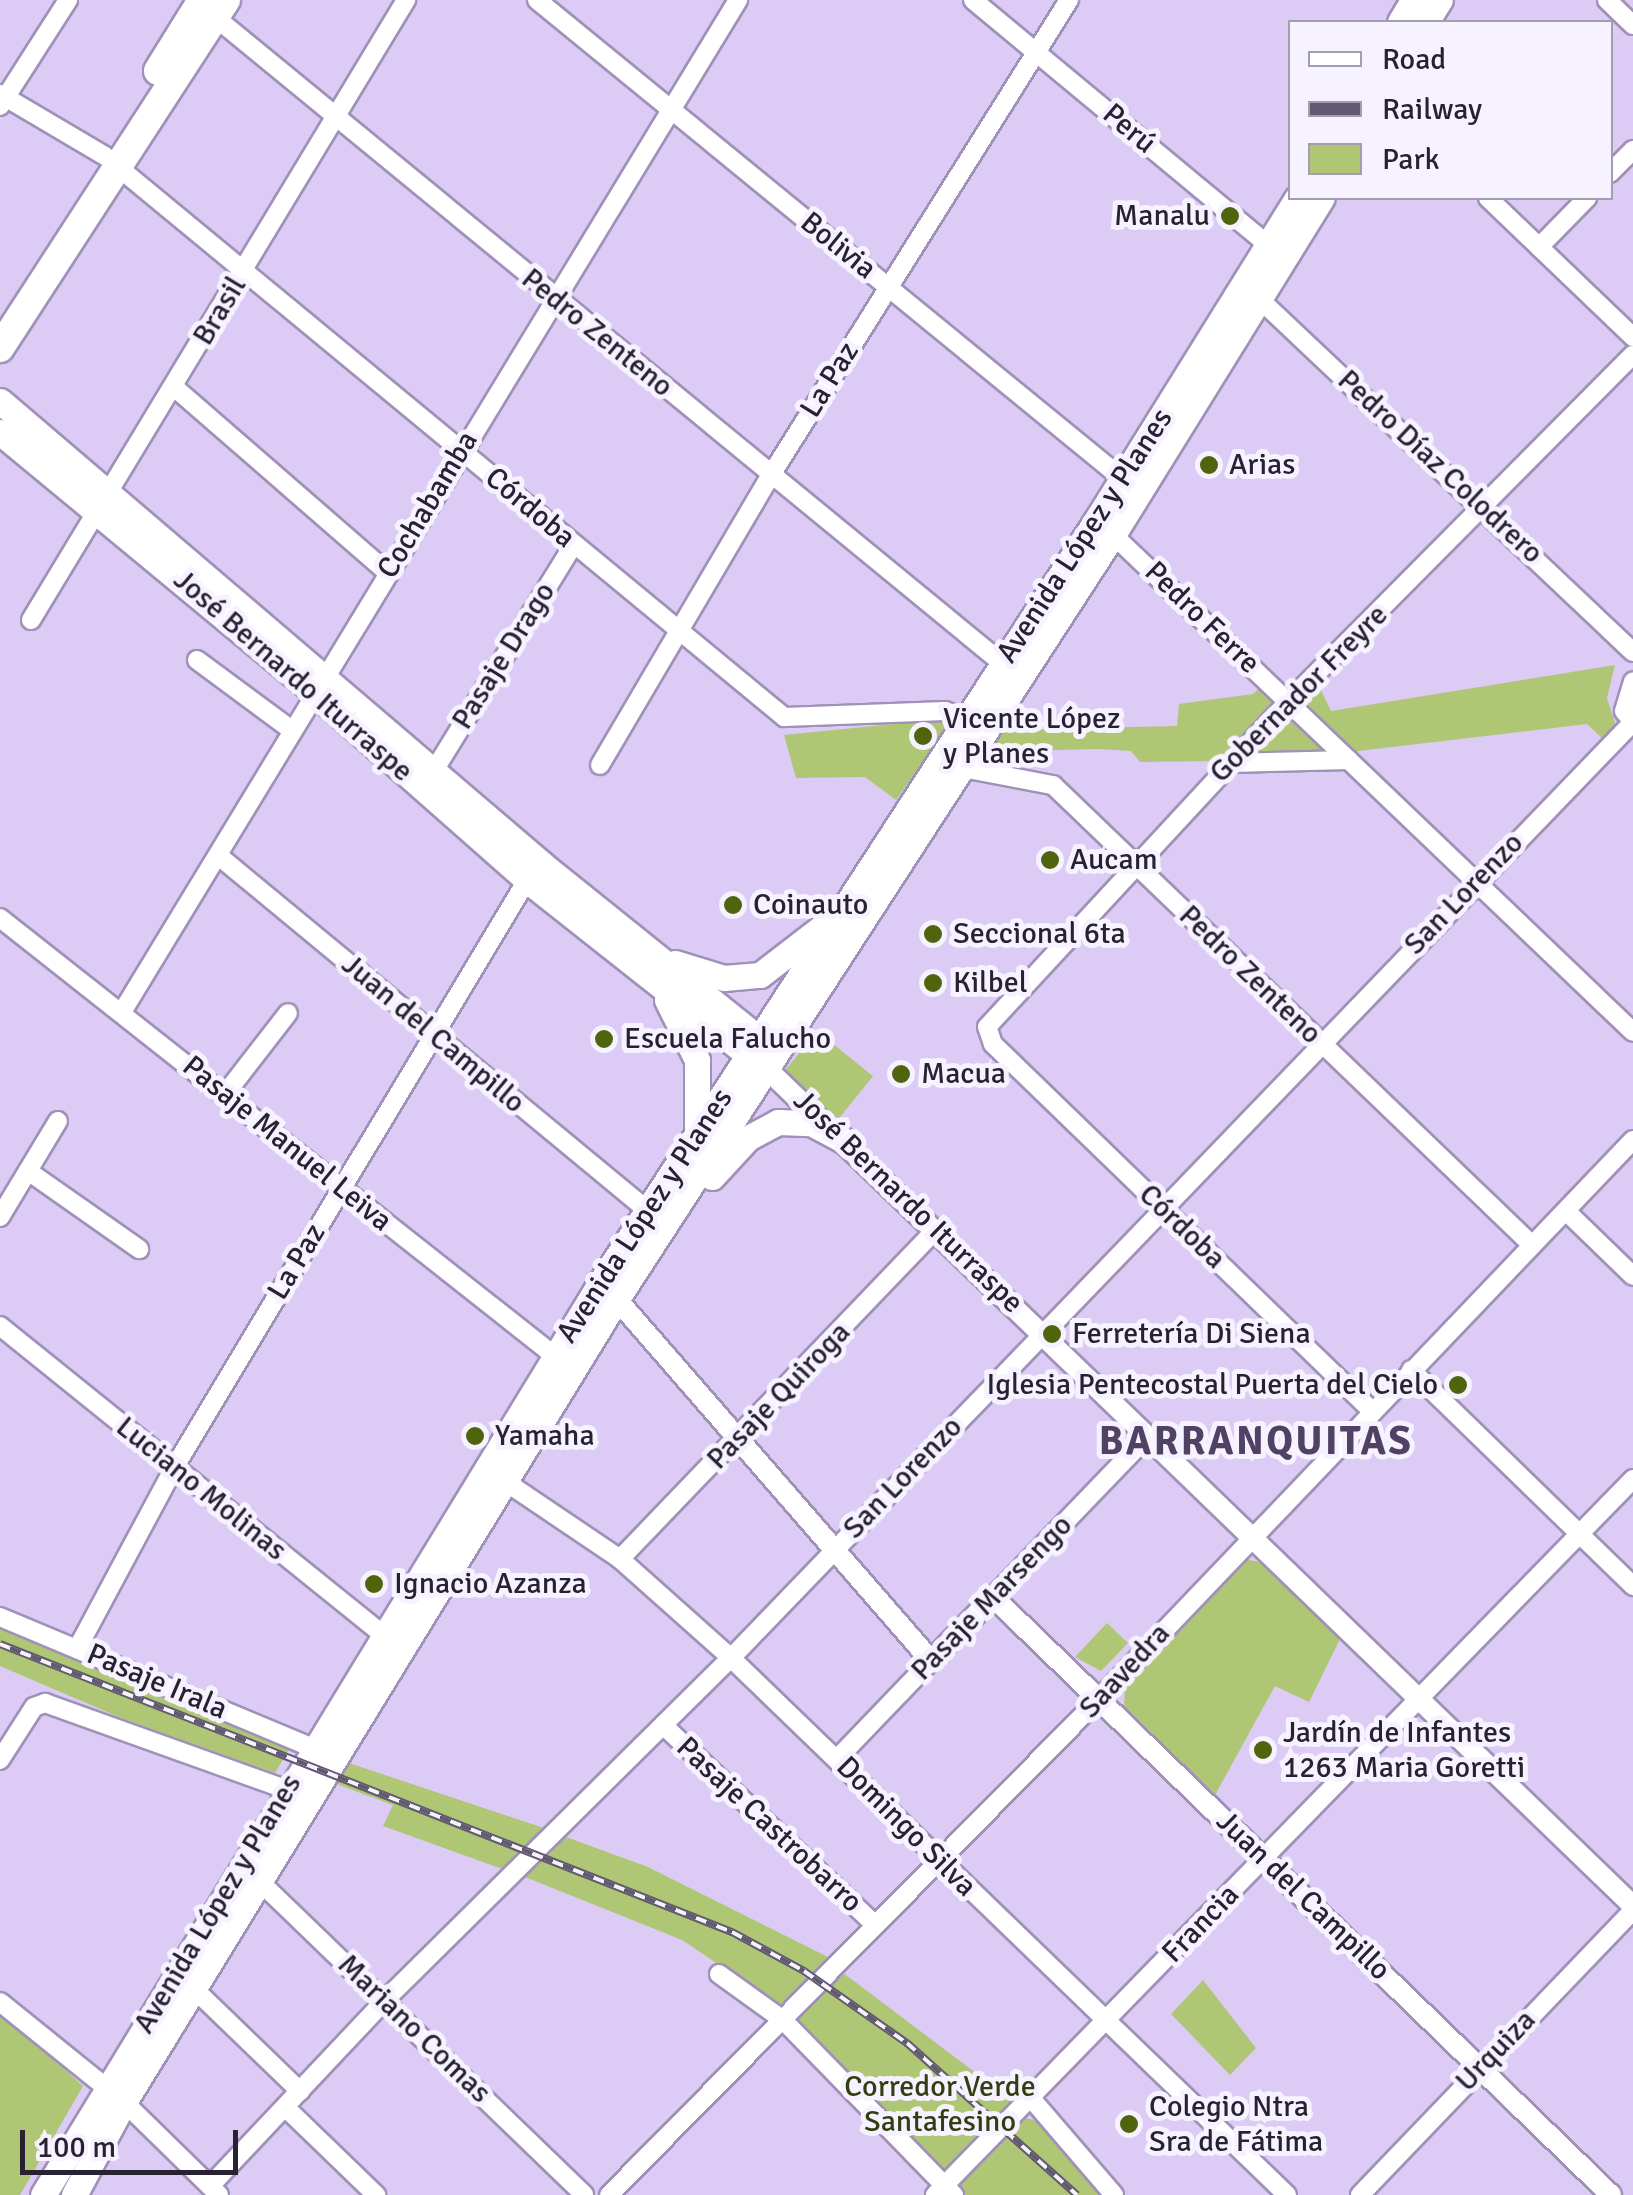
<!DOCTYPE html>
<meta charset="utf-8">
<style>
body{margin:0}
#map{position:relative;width:1633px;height:2195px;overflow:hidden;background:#dbcbf5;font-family:Signika,sans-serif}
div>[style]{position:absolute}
.green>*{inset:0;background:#afc775;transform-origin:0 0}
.roads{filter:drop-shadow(2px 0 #a091b9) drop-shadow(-2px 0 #a091b9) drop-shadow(0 2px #a091b9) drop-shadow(0 -2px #a091b9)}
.minor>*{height:18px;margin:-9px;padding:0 9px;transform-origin:9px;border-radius:9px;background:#fff}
.tertiary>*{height:20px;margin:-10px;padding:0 10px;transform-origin:10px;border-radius:10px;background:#fff}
.secondary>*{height:25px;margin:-12.5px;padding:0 12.5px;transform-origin:12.5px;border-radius:12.5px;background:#fff}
.primary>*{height:28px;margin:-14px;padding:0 14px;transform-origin:14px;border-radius:14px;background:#fff}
.rail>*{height:8px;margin-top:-4px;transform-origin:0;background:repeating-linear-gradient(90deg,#f6f2ff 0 11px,#635972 0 22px);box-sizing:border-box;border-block:2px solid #635972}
.dots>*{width:28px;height:28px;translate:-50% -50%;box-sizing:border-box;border:5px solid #f6f2ff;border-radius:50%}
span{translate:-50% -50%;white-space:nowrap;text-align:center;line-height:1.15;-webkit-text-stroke:10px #f6f2ff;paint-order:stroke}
.street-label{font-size:30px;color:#272131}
.poi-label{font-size:30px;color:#272131}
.right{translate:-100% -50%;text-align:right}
.left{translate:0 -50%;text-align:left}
.park-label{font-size:30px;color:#323e10}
.district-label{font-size:40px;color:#504165;font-weight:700;letter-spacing:2.5px}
.legend{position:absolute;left:1288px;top:20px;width:325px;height:180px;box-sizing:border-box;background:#f6f2ff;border:2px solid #a39ead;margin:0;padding:12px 18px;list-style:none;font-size:30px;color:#272131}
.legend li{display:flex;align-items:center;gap:20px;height:50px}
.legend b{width:50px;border:2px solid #a39ead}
.scale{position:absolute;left:20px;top:2130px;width:218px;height:45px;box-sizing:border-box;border:5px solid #272131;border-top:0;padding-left:12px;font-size:30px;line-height:35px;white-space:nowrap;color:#272131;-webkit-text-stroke:8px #f6f2ff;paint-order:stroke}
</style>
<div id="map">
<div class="green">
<i style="clip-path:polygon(1615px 665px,1607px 698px,1615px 723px,1606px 742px,1587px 724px,1350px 752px,1305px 705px,1318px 684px,1331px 711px)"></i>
<i style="clip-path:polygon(1262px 686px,1271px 694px,1271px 711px,1220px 761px,1140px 762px,1131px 751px,1100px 749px,980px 752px,995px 730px,1177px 726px,1179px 704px,1253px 694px)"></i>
<i style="clip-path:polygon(953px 718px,896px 800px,865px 777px,796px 778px,784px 735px)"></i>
<i style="clip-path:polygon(1292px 718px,1332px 754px,1250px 756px,1285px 719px)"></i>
<i style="left:817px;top:1031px;width:72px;height:55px;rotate:39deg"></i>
<i style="clip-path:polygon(1244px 1559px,1264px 1563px,1341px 1637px,1309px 1702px,1275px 1686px,1214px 1797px,1124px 1710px,1125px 1684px)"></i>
<i style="clip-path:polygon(1107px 1623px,1128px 1643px,1101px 1671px,1075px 1657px)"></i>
<i style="clip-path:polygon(0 1626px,290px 1748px,275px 1773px,121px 1718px,0 1666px)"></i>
<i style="clip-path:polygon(343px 1761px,547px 1829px,505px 1870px,383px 1826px,393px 1805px,331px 1782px)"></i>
<i style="clip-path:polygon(566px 1837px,648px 1867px,830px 1958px,781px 2006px,682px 1940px,525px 1877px)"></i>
<i style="clip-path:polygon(842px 1972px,1013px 2101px,943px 2173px,795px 2021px)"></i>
<i style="clip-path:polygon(1203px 1980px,1256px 2048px,1230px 2075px,1171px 2014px)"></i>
<i style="clip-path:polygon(0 2011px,83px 2086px,20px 2195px,0 2195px)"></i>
<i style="clip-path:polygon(1021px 2118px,1039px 2120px,1103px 2195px,965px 2195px,955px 2186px)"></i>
</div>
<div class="roads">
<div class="minor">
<i style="left:537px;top:0;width:765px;rotate:39.27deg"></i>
<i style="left:973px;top:0;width:394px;rotate:39.7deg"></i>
<i style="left:1607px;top:0;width:36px;rotate:44deg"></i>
<i style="left:210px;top:13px;width:1025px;rotate:39.38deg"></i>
<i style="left:0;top:94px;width:122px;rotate:30.6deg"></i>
<i style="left:0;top:106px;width:126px;rotate:-57.3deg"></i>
<i style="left:118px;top:167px;width:864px;rotate:39.55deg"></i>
<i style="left:784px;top:717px;width:161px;rotate:-2.1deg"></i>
<i style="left:945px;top:711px;width:34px;rotate:19deg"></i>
<i style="left:1610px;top:173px;width:33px;rotate:-45deg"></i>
<i style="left:1488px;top:198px;width:201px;rotate:43.8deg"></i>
<i style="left:1539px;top:247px;width:69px;rotate:-45.6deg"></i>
<i style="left:1252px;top:292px;width:524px;rotate:43.38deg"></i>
<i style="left:174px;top:387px;width:282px;rotate:41deg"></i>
<i style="left:1106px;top:528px;width:729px;rotate:43.72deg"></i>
<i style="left:31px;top:620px;width:725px;rotate:-58.83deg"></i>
<i style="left:197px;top:660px;width:119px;rotate:36.5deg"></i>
<i style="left:1229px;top:763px;width:120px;rotate:-1.4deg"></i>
<i style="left:600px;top:765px;width:337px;rotate:-59.5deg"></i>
<i style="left:771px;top:475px;width:561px;rotate:-57.9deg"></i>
<i style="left:953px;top:766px;width:102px;rotate:10.8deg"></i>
<i style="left:1053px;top:785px;width:664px;rotate:43.84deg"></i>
<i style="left:435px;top:769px;width:264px;rotate:-58.3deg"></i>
<i style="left:220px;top:857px;width:554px;rotate:39.58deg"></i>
<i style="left:0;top:918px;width:720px;rotate:38.29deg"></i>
<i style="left:122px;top:1012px;width:1185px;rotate:-58.67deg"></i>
<i style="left:226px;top:1093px;width:101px;rotate:-52.2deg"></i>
<i style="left:28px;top:1171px;width:136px;rotate:35.1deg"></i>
<i style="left:1566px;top:1211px;width:93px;rotate:44.1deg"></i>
<i style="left:0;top:1217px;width:112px;rotate:-58.9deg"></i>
<i style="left:0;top:1326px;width:502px;rotate:38.86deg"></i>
<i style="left:1411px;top:1370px;width:310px;rotate:44.2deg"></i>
<i style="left:1372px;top:1411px;width:528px;rotate:-135.92deg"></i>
<i style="left:993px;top:1044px;width:18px;rotate:-109deg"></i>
<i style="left:987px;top:1027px;width:444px;rotate:-47.2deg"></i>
<i style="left:1289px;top:701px;width:488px;rotate:-45.2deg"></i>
<i style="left:506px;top:1482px;width:138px;rotate:34deg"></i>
<i style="left:620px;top:1559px;width:149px;rotate:41.7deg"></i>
<i style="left:731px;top:1658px;width:773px;rotate:44deg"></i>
<i style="left:620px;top:1559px;width:455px;rotate:-46.2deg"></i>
<i style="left:993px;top:1597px;width:222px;rotate:-46.1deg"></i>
<i style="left:0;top:1617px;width:339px;rotate:22.7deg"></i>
<i style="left:77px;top:1649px;width:205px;rotate:-61.8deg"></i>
<i style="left:174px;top:1468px;width:686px;rotate:-59.02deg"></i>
<i style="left:663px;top:1725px;width:291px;rotate:43.3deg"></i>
<i style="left:837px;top:1759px;width:136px;rotate:-46.2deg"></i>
<i style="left:0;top:1760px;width:63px;rotate:-57.3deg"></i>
<i style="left:34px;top:1707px;width:12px;rotate:-20deg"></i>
<i style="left:45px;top:1703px;width:258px;rotate:19.7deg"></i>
<i style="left:254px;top:1876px;width:459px;rotate:44deg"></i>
<i style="left:719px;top:1974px;width:79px;rotate:35.7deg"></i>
<i style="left:783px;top:2020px;width:245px;rotate:45.7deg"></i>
<i style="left:188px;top:1983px;width:156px;rotate:44deg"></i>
<i style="left:0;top:2002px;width:159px;rotate:38.9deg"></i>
<i style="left:124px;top:2102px;width:133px;rotate:44.4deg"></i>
<i style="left:1030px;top:2097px;width:129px;rotate:49.4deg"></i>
<i style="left:285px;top:2107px;width:127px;rotate:44deg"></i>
<i style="left:210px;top:2186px;width:255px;rotate:-46.7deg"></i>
<i style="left:385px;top:2000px;width:486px;rotate:-44.7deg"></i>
<i style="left:731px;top:1658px;width:1300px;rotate:-46.06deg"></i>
<i style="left:1633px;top:722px;width:14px;rotate:-129deg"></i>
<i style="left:1624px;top:711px;width:31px;rotate:-73deg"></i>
<i style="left:609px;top:2195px;width:697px;rotate:-45.35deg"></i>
<i style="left:1099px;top:1699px;width:773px;rotate:-46.31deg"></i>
<i style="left:935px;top:2195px;width:1000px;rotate:-45.73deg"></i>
<i style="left:1360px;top:2195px;width:395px;rotate:-46.2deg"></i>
</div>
<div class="tertiary">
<i style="left:767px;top:1069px;width:1204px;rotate:44.02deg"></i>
<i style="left:607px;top:1288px;width:494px;rotate:49deg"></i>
<i style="left:931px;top:1661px;width:89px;rotate:-45.9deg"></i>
<i style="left:993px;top:1597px;width:860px;rotate:44.06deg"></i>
</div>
<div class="secondary">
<i style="left:1400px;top:22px;width:26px;rotate:-59deg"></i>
<i style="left:1426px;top:22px;width:26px;rotate:-58deg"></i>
<i style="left:0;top:401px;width:714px;rotate:40.51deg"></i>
<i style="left:543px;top:865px;width:295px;rotate:38.8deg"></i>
<i style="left:0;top:432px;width:409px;rotate:39.6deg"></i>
<i style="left:315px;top:693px;width:283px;rotate:41.4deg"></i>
<i style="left:527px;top:880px;width:295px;rotate:38.3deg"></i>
<i style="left:675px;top:963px;width:51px;rotate:17deg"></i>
<i style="left:724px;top:978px;width:36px;rotate:-5deg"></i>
<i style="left:760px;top:975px;width:77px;rotate:-37.6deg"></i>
<i style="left:667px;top:1000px;width:67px;rotate:63.4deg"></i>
<i style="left:697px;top:1060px;width:66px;rotate:90deg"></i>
<i style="left:712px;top:1177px;width:53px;rotate:-47.3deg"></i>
<i style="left:748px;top:1138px;width:34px;rotate:-28deg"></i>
<i style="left:778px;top:1122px;width:33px;rotate:2deg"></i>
<i style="left:811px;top:1123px;width:38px;rotate:28deg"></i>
<i style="left:43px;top:2195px;width:1070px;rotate:-58.57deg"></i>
<i style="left:601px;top:1282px;width:908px;rotate:-56.96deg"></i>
<i style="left:1096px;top:521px;width:380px;rotate:-58.1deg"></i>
<i style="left:74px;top:2195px;width:106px;rotate:-61.7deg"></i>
<i style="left:124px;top:2102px;width:941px;rotate:-58.47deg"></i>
<i style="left:616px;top:1300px;width:914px;rotate:-57.01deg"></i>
<i style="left:1114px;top:533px;width:394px;rotate:-58.2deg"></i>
</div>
<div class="primary">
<i style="left:158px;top:71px;width:84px;rotate:-58.2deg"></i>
<i style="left:0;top:348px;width:415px;rotate:-57deg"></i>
</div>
</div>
<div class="rail">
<i style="left:0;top:1644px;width:787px;rotate:21.48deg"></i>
<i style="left:732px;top:1932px;width:82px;rotate:28.4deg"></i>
<i style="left:804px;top:1971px;width:126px;rotate:35deg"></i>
<i style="left:907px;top:2043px;width:228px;rotate:41.8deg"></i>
</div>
<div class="dots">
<i style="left:1230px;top:216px;background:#50630d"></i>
<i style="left:1209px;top:465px;background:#50630d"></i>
<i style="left:923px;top:736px;background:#50630d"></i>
<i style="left:1050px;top:860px;background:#50630d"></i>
<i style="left:733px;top:905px;background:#50630d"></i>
<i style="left:933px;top:934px;background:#50630d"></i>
<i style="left:933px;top:983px;background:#50630d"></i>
<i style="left:604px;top:1039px;background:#50630d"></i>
<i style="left:901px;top:1074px;background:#50630d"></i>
<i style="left:1052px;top:1334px;background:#50630d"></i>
<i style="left:1458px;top:1385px;background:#50630d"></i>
<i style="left:475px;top:1436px;background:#50630d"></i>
<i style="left:374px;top:1584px;background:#50630d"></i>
<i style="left:1263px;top:1750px;background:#50630d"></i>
<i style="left:1129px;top:2124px;background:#50630d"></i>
</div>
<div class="street-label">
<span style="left:1129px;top:129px;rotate:40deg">Perú</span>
<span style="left:838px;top:246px;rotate:39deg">Bolivia</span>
<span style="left:220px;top:311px;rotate:-59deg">Brasil</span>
<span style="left:597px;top:333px;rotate:39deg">Pedro Zenteno</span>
<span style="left:830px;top:380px;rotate:-58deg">La Paz</span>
<span style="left:1440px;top:467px;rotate:43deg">Pedro Díaz Colodrero</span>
<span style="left:428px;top:505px;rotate:-59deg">Cochabamba</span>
<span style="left:530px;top:508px;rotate:40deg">Córdoba</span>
<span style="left:1085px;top:536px;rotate:-57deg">Avenida López y Planes</span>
<span style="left:1202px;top:618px;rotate:44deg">Pedro Ferre</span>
<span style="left:504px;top:656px;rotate:-58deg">Pasaje Drago</span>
<span style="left:293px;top:676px;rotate:41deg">José Bernardo Iturraspe</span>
<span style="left:1299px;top:694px;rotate:-45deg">Gobernador Freyre</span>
<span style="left:1464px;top:894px;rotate:-46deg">San Lorenzo</span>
<span style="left:1250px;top:975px;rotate:44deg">Pedro Zenteno</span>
<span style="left:433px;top:1034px;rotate:40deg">Juan del Campillo</span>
<span style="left:287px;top:1144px;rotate:39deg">Pasaje Manuel Leiva</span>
<span style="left:908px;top:1202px;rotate:44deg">José Bernardo Iturraspe</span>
<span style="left:645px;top:1216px;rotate:-57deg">Avenida López y Planes</span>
<span style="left:1182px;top:1227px;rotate:44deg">Córdoba</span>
<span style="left:297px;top:1262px;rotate:-59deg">La Paz</span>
<span style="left:779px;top:1396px;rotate:-46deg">Pasaje Quiroga</span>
<span style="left:903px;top:1478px;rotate:-46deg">San Lorenzo</span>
<span style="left:201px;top:1489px;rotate:39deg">Luciano Molinas</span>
<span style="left:992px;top:1598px;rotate:-46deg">Pasaje Marsengo</span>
<span style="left:1125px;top:1671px;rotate:-47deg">Saavedra</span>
<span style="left:157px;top:1682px;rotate:23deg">Pasaje Irala</span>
<span style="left:769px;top:1825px;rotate:43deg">Pasaje Castrobarro</span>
<span style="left:906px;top:1827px;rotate:45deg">Domingo Silva</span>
<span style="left:1303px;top:1896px;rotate:44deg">Juan del Campillo</span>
<span style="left:218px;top:1904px;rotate:-59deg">Avenida López y Planes</span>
<span style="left:1201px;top:1924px;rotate:-46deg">Francia</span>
<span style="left:414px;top:2029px;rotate:44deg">Mariano Comas</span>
<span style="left:1496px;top:2051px;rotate:-46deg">Urquiza</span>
</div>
<div class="poi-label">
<span class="right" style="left:1210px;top:216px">Manalu</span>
<span class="left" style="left:1229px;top:465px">Arias</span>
<span class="left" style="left:943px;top:736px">Vicente López<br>y Planes</span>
<span class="left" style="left:1070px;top:860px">Aucam</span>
<span class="left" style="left:753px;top:905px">Coinauto</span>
<span class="left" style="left:953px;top:934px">Seccional 6ta</span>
<span class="left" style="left:953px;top:983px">Kilbel</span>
<span class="left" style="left:624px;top:1039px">Escuela Falucho</span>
<span class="left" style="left:921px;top:1074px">Macua</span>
<span class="left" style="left:1072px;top:1334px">Ferretería Di Siena</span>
<span class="right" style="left:1438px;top:1385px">Iglesia Pentecostal Puerta del Cielo</span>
<span class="left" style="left:495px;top:1436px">Yamaha</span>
<span class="left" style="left:394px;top:1584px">Ignacio Azanza</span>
<span class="left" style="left:1283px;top:1750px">Jardín de Infantes<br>1263 Maria Goretti</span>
<span class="left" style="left:1149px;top:2124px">Colegio Ntra<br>Sra de Fátima</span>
</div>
<div class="park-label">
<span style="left:940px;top:2104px">Corredor Verde<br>Santafesino</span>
</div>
<div class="district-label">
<span style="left:1256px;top:1441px">BARRANQUITAS</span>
</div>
<ul class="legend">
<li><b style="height:12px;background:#fff"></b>Road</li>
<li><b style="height:12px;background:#635972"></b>Railway</li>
<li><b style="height:28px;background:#afc775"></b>Park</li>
</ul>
<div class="scale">100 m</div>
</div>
